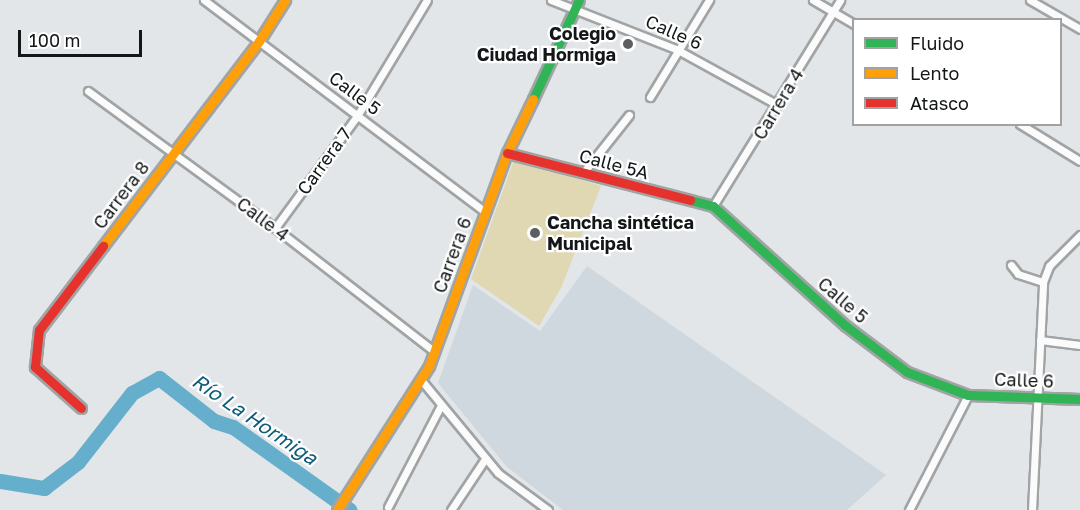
<!DOCTYPE html>
<meta charset="utf-8">
<style>
body{margin:0}
#map{position:relative;width:1080px;height:510px;overflow:hidden;background:#e2e6e8;font-family:"Golos Text",sans-serif}
div>[style]{position:absolute}
.built>*{inset:0;background:#ced8de}
.green>*{inset:0;background:#e0d7b3}
.river>*{height:15px;margin:-7.5px;padding:0 7.5px;transform-origin:7.5px;border-radius:7.5px;background:#65aecc}
.roads{filter:drop-shadow(2px 0 #a1a4a5) drop-shadow(-2px 0 #a1a4a5) drop-shadow(0 2px #a1a4a5) drop-shadow(0 -2px #a1a4a5)}
.street>*{height:7px;margin:-3.5px;padding:0 3.5px;transform-origin:3.5px;border-radius:3.5px;background:#fbfbfc}
.fast>*{height:9px;margin:-4.5px;padding:0 4.5px;transform-origin:4.5px;border-radius:4.5px;background:#30b455}
.slow>*{height:9px;margin:-4.5px;padding:0 4.5px;transform-origin:4.5px;border-radius:4.5px;background:#ff9f0a}
.jam>*{height:9px;margin:-4.5px;padding:0 4.5px;transform-origin:4.5px;border-radius:4.5px;background:#e5322d}
.dots>*{width:16px;height:16px;translate:-50% -50%;box-sizing:border-box;border:3px solid #fff;border-radius:50%}
span{translate:-50% -50%;white-space:nowrap;text-align:center;line-height:1.15;-webkit-text-stroke:4.5px #fff;paint-order:stroke}
.street-label{font-size:18px;color:#141718}
.poi-label{font-size:18px;color:#141718;font-weight:700}
.right{translate:-100% -50%;text-align:right}
.left{translate:0 -50%;text-align:left}
.water-label{font-size:20px;color:#0e5c7a;font-style:italic}
.legend{position:absolute;left:852px;top:18px;width:210px;height:108px;box-sizing:border-box;background:#fff;border:2px solid #a1a2a3;margin:0;padding:8px 10px;list-style:none;font-size:18px;color:#141718}
.legend li{display:flex;align-items:center;gap:12px;height:30px}
.legend b{width:30px;border:2px solid #a1a2a3}
.scale{position:absolute;left:18px;top:30px;width:124px;height:27px;box-sizing:border-box;border:3px solid #141718;border-top:0;padding-left:8px;font-size:18px;line-height:21px;white-space:nowrap;color:#141718;-webkit-text-stroke:4px #fff;paint-order:stroke}
</style>
<div id="map">
<div class="built">
<i style="clip-path:polygon(587px 266px,886px 475px,847px 510px,563px 510px,507px 467px,438px 383px,473px 285px,540px 331px)"></i>
</div>
<div class="green">
<i style="clip-path:polygon(514px 160px,601px 186px,561px 288px,539px 326px,471px 279px)"></i>
</div>
<div class="river">
<i style="left:0;top:481px;width:45px;rotate:9deg"></i>
<i style="left:44px;top:488px;width:43px;rotate:-37.4deg"></i>
<i style="left:78px;top:462px;width:88px;rotate:-52deg"></i>
<i style="left:132px;top:393px;width:31px;rotate:-29deg"></i>
<i style="left:159px;top:378px;width:70px;rotate:38deg"></i>
<i style="left:214px;top:421px;width:20px;rotate:18deg"></i>
<i style="left:233px;top:427px;width:143px;rotate:35.4deg"></i>
</div>
<div class="roads">
<div class="street">
<i style="left:204px;top:0;width:352px;rotate:37deg"></i>
<i style="left:551px;top:0;width:134px;rotate:21.4deg"></i>
<i style="left:676px;top:49px;width:116px;rotate:28.8deg"></i>
<i style="left:813px;top:0;width:48px;rotate:30.3deg"></i>
<i style="left:1030px;top:0;width:58px;rotate:30.1deg"></i>
<i style="left:88px;top:91px;width:232px;rotate:36.2deg"></i>
<i style="left:275px;top:228px;width:202px;rotate:37.8deg"></i>
<i style="left:650px;top:97px;width:114px;rotate:-58.7deg"></i>
<i style="left:1020px;top:124px;width:70px;rotate:31.7deg"></i>
<i style="left:583px;top:173px;width:74px;rotate:-51.6deg"></i>
<i style="left:713px;top:206px;width:242px;rotate:-58.3deg"></i>
<i style="left:275px;top:228px;width:139px;rotate:-53.8deg"></i>
<i style="left:357px;top:116px;width:135px;rotate:-58.9deg"></i>
<i style="left:1011px;top:265px;width:11px;rotate:52deg"></i>
<i style="left:1018px;top:274px;width:26px;rotate:18deg"></i>
<i style="left:1040px;top:340px;width:40px;rotate:7.1deg"></i>
<i style="left:422px;top:381px;width:119px;rotate:50.4deg"></i>
<i style="left:498px;top:473px;width:62px;rotate:36.5deg"></i>
<i style="left:388px;top:507px;width:115px;rotate:-62.5deg"></i>
<i style="left:451px;top:510px;width:61px;rotate:-56.3deg"></i>
<i style="left:909px;top:510px;width:129px;rotate:-62.8deg"></i>
<i style="left:1032px;top:510px;width:228px;rotate:-87.2deg"></i>
<i style="left:1043px;top:282px;width:17px;rotate:-69deg"></i>
<i style="left:1049px;top:266px;width:44px;rotate:-45deg"></i>
</div>
<div class="fast">
<i style="left:533px;top:99px;width:109px;rotate:-65.1deg"></i>
<i style="left:690px;top:200px;width:24px;rotate:15deg"></i>
<i style="left:713px;top:206px;width:179px;rotate:42.1deg"></i>
<i style="left:846px;top:326px;width:76px;rotate:37deg"></i>
<i style="left:907px;top:372px;width:65px;rotate:20.7deg"></i>
<i style="left:968px;top:395px;width:112px;rotate:2deg"></i>
</div>
<div class="slow">
<i style="left:103px;top:246px;width:258px;rotate:-52.7deg"></i>
<i style="left:259px;top:41px;width:49px;rotate:-57.6deg"></i>
<i style="left:337px;top:510px;width:171px;rotate:-57.4deg"></i>
<i style="left:429px;top:366px;width:227px;rotate:-69.9deg"></i>
<i style="left:507px;top:153px;width:60px;rotate:-64.3deg"></i>
</div>
<div class="jam">
<i style="left:507px;top:153px;width:189px;rotate:14.4deg"></i>
<i style="left:81px;top:408px;width:62px;rotate:-138.3deg"></i>
<i style="left:35px;top:367px;width:37px;rotate:-84deg"></i>
<i style="left:39px;top:330px;width:106px;rotate:-52.7deg"></i>
</div>
</div>
<div class="dots">
<i style="left:628px;top:44px;background:#5c5f61"></i>
<i style="left:535px;top:233px;background:#5c5f61"></i>
</div>
<div class="street-label">
<span style="left:674px;top:32px;rotate:24deg">Calle 6</span>
<span style="left:355px;top:93px;rotate:37deg">Calle 5</span>
<span style="left:778px;top:104px;rotate:-59deg">Carrera 4</span>
<span style="left:324px;top:161px;rotate:-54deg">Carrera 7</span>
<span style="left:614px;top:164px;rotate:15deg">Calle 5A</span>
<span style="left:121px;top:195px;rotate:-53deg">Carrera 8</span>
<span style="left:263px;top:219px;rotate:37deg">Calle 4</span>
<span style="left:452px;top:255px;rotate:-70deg">Carrera 6</span>
<span style="left:843px;top:300px;rotate:41deg">Calle 5</span>
<span style="left:1024px;top:380px;rotate:2deg">Calle 6</span>
</div>
<div class="poi-label">
<span class="right" style="left:616px;top:44px">Colegio<br>Ciudad Hormiga</span>
<span class="left" style="left:547px;top:233px">Cancha sintética<br>Municipal</span>
</div>
<div class="water-label">
<span style="left:255px;top:419px;rotate:34deg">Río La Hormiga</span>
</div>
<ul class="legend">
<li><b style="height:8px;background:#30b455"></b>Fluido</li>
<li><b style="height:8px;background:#ff9f0a"></b>Lento</li>
<li><b style="height:8px;background:#e5322d"></b>Atasco</li>
</ul>
<div class="scale">100 m</div>
</div>
